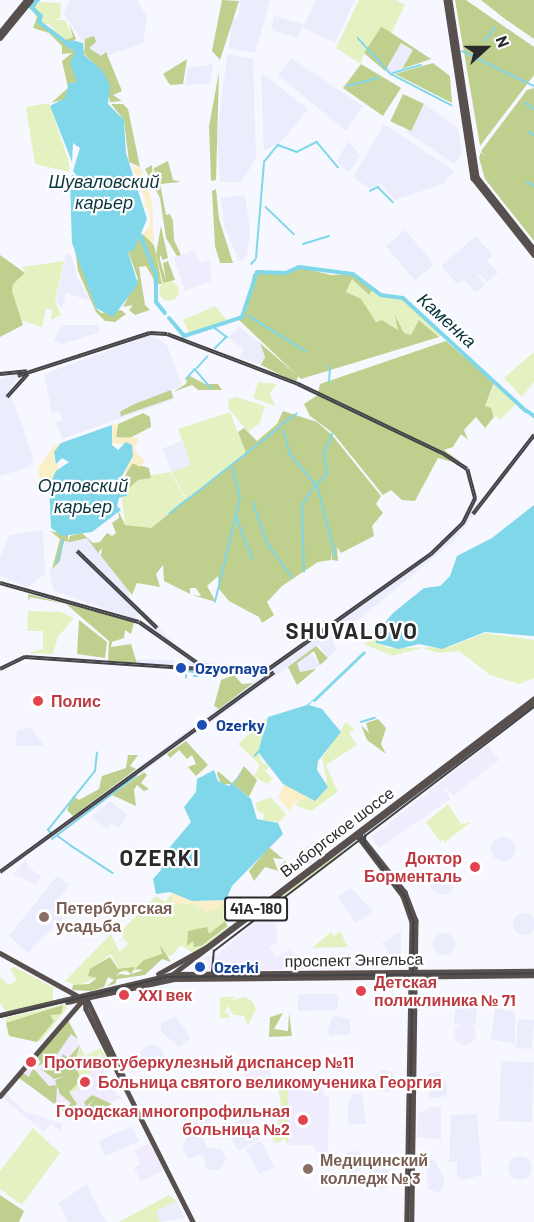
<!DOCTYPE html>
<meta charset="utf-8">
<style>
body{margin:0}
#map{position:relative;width:534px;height:1222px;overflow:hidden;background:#f7f8ff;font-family:Barlow,sans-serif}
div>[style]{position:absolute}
.commercial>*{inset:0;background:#f0ebfd}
.round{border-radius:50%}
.built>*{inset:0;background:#ebecfc;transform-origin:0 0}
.green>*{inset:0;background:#e4f2c1}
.forest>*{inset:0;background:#bfd08e;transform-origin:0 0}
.sand>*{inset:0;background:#f9efc9}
.water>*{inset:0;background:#7fd7e9}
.stream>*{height:1.5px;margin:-0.75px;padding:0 0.75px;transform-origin:0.75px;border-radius:0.75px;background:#7fd7e9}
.canal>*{height:3px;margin:-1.5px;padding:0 1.5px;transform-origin:1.5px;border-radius:1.5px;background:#7fd7e9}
.river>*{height:4px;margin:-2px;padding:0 2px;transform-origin:2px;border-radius:2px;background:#7fd7e9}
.major>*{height:4.5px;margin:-2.25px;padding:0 2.25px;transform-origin:2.25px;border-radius:2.25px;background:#57504e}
.tram>*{height:1.5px;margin:-0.75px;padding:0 0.75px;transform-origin:0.75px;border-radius:0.75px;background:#434346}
.rail>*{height:4px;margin-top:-2px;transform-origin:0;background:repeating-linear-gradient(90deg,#fff 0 4.5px,#434346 0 9px);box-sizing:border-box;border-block:2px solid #434346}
.dots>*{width:16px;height:16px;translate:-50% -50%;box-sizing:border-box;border:3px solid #fff;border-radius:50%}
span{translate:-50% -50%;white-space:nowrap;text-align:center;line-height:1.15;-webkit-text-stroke:4.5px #fff;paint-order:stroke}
.shield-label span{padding:2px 4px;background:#fff;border:2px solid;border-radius:4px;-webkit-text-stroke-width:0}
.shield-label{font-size:15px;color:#2a2a2d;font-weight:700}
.transit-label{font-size:16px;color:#164399;font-weight:700}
.left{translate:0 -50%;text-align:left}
.health-label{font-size:16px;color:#be3a42;font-weight:700}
.right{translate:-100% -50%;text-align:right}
.street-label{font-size:16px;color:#2a2a2d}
.education-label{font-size:16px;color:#785e54;font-weight:700}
.water-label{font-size:18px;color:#0b363e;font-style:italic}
.district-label{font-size:22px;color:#2a2a2d;font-weight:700;letter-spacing:1.5px}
.north{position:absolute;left:456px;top:18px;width:60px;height:60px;-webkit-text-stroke:4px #fff;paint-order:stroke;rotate:69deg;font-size:16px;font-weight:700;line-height:24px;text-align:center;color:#2a2a2d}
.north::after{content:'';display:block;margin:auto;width:21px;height:27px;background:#2a2a2d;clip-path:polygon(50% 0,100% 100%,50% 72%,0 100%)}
</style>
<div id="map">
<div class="commercial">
<i style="clip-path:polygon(195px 250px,200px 263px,210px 260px,211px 281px,185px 291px,174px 258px)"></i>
<i style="clip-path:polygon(488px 745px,499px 760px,454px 795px,444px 786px,450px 799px,380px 848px,371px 837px)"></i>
<i style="clip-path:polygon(313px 841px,321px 848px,328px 843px,331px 847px,309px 865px,299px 853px)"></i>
<i style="clip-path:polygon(26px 859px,29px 868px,42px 876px,35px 884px,13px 874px)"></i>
<i style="clip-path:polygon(261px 917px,276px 922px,277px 942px,270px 947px,276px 957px,289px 950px,301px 958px,363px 958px,364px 968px,193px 971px,205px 956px,215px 956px)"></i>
<i style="clip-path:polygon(67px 1018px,85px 1056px,99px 1050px,105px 1062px,104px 1083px,122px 1098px,69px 1117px,19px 1076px)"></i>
<i class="round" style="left:454px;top:1023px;width:22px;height:22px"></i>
<i class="round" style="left:244px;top:1061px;width:26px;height:26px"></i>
<i style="clip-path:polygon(281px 1083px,322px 1086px,324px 1096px,329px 1097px,328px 1154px,318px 1153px,313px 1145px,288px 1145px,285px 1139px,272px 1145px,281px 1102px,277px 1085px)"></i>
<i style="clip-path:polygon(6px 1093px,26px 1112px,63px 1124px,60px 1131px,51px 1124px,44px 1132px,1px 1097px)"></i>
<i style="clip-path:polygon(430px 1107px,441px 1107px,441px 1140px,417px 1137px,418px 1114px)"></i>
<i style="clip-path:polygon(151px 1142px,165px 1169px,141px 1182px,134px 1168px,140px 1164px,134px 1151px)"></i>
</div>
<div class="built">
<i style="clip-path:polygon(69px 0,137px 0,147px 17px,143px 43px,95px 60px,64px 14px)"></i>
<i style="clip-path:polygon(236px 0,270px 0,255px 53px,229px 48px,232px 18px,238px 19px,240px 1px)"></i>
<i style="clip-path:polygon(316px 0,355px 0,335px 42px,303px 28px)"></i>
<i style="clip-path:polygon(274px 16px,303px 24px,297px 38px,271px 30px)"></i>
<i style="clip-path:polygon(401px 43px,413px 50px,402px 69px,388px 74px,385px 71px)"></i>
<i style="clip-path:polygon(227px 54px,253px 59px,256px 159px,241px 182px,220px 182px,217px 139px)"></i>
<i style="clip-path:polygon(291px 58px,363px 106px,346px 131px,278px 75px)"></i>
<i style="clip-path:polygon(213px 64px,210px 83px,185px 85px,188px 68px)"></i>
<i style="clip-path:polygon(261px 73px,308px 109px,282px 141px,264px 151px)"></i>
<i style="clip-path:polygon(424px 104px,458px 128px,462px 153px,454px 164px,407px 132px)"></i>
<i style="clip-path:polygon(384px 124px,454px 171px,443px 184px,395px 200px,380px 184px,370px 189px,353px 177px)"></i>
<i style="clip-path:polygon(349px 141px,360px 155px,349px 173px,336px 161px)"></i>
<i style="clip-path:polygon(245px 195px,250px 232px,247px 255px,239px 262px,224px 225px,221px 198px)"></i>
<i style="left:405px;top:230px;width:45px;height:25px;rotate:50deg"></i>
<i style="clip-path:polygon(476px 236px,493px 256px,487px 261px,498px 273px,488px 282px,475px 271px,485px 285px,475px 293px,464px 280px,457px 284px,441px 266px)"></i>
<i style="clip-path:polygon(66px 254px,71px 254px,77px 277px,91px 301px,66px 293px,62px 309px,56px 301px)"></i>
<i style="clip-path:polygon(61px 325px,97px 325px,100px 332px,63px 344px,54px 341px)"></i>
<i style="clip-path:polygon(239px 327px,260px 343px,265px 357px,261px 365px,240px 358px,243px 349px,228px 337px)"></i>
<i style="clip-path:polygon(150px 335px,167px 345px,182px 386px,172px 390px,175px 399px,62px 439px,56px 422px,62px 420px,59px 411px,52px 413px,44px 374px)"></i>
<i style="clip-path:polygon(17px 374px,20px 377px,9px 389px,34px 460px,29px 467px,0 476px,0 379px)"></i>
<i style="clip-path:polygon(534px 432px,534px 440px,453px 542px,358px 620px,331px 635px,336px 649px,328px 658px,318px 645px,309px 651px,320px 665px,297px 685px,288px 667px,0 875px,17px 858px,263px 674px,106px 665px,136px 663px,138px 659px,189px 661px,148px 627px,150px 622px,141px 612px,134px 619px,54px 591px,49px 570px,60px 561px,65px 541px,87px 537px,129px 588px,129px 598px,189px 658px,262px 673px,435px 549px,467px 514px,473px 500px,472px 486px,480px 505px)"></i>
<i style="left:182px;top:441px;width:26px;height:21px;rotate:69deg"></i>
<i style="clip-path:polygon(43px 530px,45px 574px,28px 587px,0 576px,0 557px,9px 535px)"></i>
<i style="clip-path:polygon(30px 727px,44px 746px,15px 746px,17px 731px)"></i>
<i style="clip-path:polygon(110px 801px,128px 815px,119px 828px,112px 824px,107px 829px,91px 817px)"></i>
<i class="round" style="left:491px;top:837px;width:24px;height:24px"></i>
<i class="round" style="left:430px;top:871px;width:24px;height:24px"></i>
<i style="clip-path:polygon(57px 876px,69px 885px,55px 903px,67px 914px,28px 953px,9px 936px)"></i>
<i style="clip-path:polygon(351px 888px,373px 911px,356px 923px,337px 897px)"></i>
<i class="round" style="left:513px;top:913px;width:22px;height:22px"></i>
<i style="clip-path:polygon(401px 931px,401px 956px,391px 956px,382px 943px)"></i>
<i class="round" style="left:433px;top:933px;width:22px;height:22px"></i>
<i style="clip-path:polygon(298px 994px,338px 994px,338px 1005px,336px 1010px,298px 1011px)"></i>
<i style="clip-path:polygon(466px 1003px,477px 1004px,476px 1025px,454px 1024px,455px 1010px)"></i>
<i style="clip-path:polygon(495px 1008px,515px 1012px,515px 1044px,491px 1039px)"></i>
<i style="clip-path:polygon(333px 1015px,350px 1019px,350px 1034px,331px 1036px,327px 1032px)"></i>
<i style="clip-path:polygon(175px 1016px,191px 1038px,179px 1047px,161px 1032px,161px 1023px)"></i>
<i style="left:518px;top:1019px;width:16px;height:29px;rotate:4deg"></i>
<i class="round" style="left:140px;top:1045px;width:24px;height:24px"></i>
<i style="left:501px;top:1061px;width:33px;height:60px;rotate:2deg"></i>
<i class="round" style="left:374px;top:1070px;width:22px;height:22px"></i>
<i style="clip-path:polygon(440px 1072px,440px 1081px,447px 1081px,447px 1096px,429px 1099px,428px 1073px)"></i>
<i style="clip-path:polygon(362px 1093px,366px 1124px,348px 1125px,348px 1102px,353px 1094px)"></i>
<i style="clip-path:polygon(198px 1110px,207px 1113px,212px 1125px,207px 1135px,193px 1134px,188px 1123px)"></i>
<i style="clip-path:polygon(477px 1114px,482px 1175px,463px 1180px,457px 1175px,457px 1162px,449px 1162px,451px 1115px)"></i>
<i style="clip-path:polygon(248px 1116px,259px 1140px,238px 1151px,229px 1134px,231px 1125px)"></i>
<i style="left:132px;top:1126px;width:17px;height:37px;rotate:66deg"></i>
<i style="clip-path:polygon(189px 1135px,202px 1136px,207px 1148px,221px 1149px,226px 1160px,219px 1170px,207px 1170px,203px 1154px,188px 1159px,182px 1147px)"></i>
<i style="left:261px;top:1141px;width:29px;height:17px;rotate:63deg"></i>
<i class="round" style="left:342px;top:1151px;width:22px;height:22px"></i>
<i class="round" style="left:508px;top:1156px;width:24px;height:24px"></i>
<i style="clip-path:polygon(426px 1159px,434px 1159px,445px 1180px,440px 1193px,428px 1189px)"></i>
<i class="round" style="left:369px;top:1167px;width:22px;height:22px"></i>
<i style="clip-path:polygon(87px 1184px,97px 1206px,107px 1222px,68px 1222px,59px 1203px)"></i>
<i style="clip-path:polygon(177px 1201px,185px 1218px,160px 1222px,155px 1211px)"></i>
</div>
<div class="green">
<i style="clip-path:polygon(359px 0,396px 0,405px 5px,391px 34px,387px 30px,364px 53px,361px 64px,336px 48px)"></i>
<i style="clip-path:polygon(40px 2px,61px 3px,60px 18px,53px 20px,65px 20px,73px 37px,62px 41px,49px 24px,42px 24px,35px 8px)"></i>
<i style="clip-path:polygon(49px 103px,69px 162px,69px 172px,35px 164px,26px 107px)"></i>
<i style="clip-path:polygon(64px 261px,55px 301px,61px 315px,51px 320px,52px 309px,46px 309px,42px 327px,20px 320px,12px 292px,13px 284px,25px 273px,22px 267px)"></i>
<i style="clip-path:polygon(352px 279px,369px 295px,372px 290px,381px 296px,403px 298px,443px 335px,439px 337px,420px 320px,411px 335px,404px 333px,393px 315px,398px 330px,382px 320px,377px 322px,346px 291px)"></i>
<i class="round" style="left:159px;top:281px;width:20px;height:20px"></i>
<i style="clip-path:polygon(215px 306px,227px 320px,189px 332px,183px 320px)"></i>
<i style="clip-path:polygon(534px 352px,534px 382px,522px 397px,504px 378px)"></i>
<i style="clip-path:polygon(258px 382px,277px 384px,270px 393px,275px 406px,253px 398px)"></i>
<i style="clip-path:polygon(495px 384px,517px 403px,500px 420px,485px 406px)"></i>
<i style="clip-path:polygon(235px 397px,265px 406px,260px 423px,248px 432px,229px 409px,228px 400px)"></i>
<i style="clip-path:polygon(230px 412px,246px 453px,187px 500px,171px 472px,191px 465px,178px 429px)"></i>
<i style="clip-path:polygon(170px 472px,186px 500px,148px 530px,125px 525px,120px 481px)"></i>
<i style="clip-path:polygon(28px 611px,61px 612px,74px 618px,58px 637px,53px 654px,28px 653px,43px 649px,43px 631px,27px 631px)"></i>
<i style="clip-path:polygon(485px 633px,534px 640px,534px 678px,519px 684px,490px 675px,459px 651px,439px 653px,422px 648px,392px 656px,364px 644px,375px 635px,376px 643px,389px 648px,449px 647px)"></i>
<i style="clip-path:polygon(268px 717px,258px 752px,262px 763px,270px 766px,265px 771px,273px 779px,267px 784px,254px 776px,260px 765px,238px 744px)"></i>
<i style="clip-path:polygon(346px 722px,354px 729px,349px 733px,357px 745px,326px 765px,338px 792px,311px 811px,294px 805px,306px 796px,313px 801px,327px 783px,322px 758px)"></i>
<i style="clip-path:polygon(271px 797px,286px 814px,279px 822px,263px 820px,264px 814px,257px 811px,256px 803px)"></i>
<i style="clip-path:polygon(448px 804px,461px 824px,471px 822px,445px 842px,441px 838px,442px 844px,426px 822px)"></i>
<i style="clip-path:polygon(341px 851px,339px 858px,258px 915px,258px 914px)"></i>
<i style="clip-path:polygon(172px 893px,172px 902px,196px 905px,206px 912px,226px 901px,223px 918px,229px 927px,237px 922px,193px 953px,181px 945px,172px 955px,133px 971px,120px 972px,108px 948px,111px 954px,96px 966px,112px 969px,94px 983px,96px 978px,77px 986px,65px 981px,111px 934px,119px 951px,123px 949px,128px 944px,124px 939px,117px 943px,123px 938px,122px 930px,156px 896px,165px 902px)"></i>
<i style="clip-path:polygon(340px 931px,348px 947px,312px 948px,331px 932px,334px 936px)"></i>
<i style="clip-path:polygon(14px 967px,53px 987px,53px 1001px,6px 1012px,0 1003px,0 977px,9px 985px,17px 980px,10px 969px)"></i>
<i style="clip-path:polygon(234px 996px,232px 1000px,245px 997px,252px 1001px,256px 1009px,248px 1025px,244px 1016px,233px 1015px,228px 1006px,224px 1013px,229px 1013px,229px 1018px,220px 1018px,220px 998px)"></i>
<i style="clip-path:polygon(65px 1004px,67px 1008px,41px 1041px,9px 1036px,5px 1018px)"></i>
<i style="clip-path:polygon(80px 1047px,85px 1056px,101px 1048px,107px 1058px,103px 1047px,116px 1072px,98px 1052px,98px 1063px,87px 1065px,91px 1066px,89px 1082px,69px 1094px,73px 1083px,81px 1081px,76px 1065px,88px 1060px,74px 1063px)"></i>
<i style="clip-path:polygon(277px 1085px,288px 1090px,288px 1145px,285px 1139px,277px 1143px,272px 1138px,278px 1132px,281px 1102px)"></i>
<i style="clip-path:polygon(33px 1128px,60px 1153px,22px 1205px,0 1189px,0 1171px)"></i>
<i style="clip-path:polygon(169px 1195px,177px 1201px,156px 1211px,160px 1222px,119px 1222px)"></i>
</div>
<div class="forest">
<i style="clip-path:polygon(39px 0,35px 8px,42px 15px,42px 24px,63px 41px,73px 37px,69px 23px,76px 39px,65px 45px,75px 52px,77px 82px,70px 83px,65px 99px,51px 103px,68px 88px,62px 61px,72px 53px,62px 54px,62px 46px,49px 33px,33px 28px,37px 17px,31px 9px)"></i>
<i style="clip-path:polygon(222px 0,239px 1px,220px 60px,212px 51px)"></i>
<i style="clip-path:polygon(455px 0,466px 0,534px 47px,534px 75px,480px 146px)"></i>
<i style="clip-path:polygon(481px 0,534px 0,534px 39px,505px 19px)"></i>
<i style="clip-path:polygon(381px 27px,387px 30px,431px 59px,402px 69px,413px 50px,401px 43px,385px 71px,364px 53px)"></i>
<i style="clip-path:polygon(94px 36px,96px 42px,89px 48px,101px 56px,106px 52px,122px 91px,113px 95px,122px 101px,110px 102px,104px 73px,84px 54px,85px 39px)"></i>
<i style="clip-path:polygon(187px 59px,183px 84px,170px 85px,163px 74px)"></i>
<i style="clip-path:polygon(433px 63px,450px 76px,452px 103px,395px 74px)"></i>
<i style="clip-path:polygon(361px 64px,401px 88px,383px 116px,343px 88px)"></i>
<i style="clip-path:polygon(219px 72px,216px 180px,211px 181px,209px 126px)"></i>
<i style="clip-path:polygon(534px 88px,534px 241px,485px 179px,479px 158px,481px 152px,487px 157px,481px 151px,527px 90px)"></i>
<i style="left:403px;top:94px;width:23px;height:30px;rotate:25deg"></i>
<i style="clip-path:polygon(111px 104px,123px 104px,128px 109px,140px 167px,129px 162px,124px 120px)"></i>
<i style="clip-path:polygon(168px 161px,173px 180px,181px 182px,160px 184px,166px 215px,170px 214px,173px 221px,174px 240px,181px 255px,177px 256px,166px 238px,160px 198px,145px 169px,152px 165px,153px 180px,154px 168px)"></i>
<i style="clip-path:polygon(216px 189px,219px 219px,233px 263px,220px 263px,215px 246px,212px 191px)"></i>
<i style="clip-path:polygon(161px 226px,168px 258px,163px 260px,160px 255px,160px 260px,166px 280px,163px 263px,168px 261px,175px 280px,163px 283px,156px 254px)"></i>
<i style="clip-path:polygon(143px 234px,154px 245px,162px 284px,158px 284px,157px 303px,153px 278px,146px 266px,139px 267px,145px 305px,150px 310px,135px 315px,129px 310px,133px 305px,123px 307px,138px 279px,128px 251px)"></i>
<i style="clip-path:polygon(75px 249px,96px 308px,101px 313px,121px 310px,126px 314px,115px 322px,105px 321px,96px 312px,78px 271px)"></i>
<i style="clip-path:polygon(0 255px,25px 273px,13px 284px,12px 291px,23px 325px,0 337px)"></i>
<i style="clip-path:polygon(298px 267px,331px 275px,352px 274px,372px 290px,369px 295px,352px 279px,346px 292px,361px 299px,376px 322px,382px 320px,398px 330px,394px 314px,404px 333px,411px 335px,419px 320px,439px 337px,301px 379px,238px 319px,247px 309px,253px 274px,286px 274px)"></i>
<i style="clip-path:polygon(446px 341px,494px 383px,485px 406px,491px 408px,494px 417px,485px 428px,476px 417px,464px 430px,468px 440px,461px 434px,453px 447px,444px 450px,461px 462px,318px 393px,320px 384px)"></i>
<i style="clip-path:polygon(260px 343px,298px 376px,296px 383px,261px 365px,265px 357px)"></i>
<i style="clip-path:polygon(188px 375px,205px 384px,218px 384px,222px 390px,198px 390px,192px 385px,173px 392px,186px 384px)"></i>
<i style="clip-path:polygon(171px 390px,173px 398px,121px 416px,120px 412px,132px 405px)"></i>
<i style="clip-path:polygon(318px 395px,442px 453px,460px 464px,438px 458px,415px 501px,402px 500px,391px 490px,383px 495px,333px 433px,310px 416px,304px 404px)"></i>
<i style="clip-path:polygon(283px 411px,317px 422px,332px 435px,381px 496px,376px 504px,383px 513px,372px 526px,374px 536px,341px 553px,337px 547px,338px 561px,332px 560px,331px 551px,331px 560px,318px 562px,282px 586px,267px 602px,274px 615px,262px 623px,259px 617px,229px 601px,219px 589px,218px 576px,207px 586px,216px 602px,192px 595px,201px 596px,196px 588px,190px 588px,190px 594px,164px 581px,163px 565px,156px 574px,160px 587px,137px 583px,132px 595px,101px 556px,102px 548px,98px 553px,87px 538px,71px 542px,64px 541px,60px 561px,52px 569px,60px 539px,50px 531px,68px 535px,68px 541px,70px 536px,82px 533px,93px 543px,100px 542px,107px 533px,112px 536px,116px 533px,112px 523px,119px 518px,118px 510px,125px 525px,151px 528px,246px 453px,238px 432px,244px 428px,257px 441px,277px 424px)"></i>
<i style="clip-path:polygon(143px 413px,150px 417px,151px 427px,126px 440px,116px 437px,118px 424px)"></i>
<i style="clip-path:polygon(132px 463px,149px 468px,151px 478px,138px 480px,128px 489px,122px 481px)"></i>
<i style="clip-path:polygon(28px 594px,134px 622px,131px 634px,125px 630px,124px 638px,112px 642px,111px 647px,131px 644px,137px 663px,108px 661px,109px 641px,66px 604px,30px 597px,29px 602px)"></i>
<i style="clip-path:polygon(79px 620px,107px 642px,105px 658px,77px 654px)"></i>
<i style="clip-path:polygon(316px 646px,328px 658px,320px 665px,314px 651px,297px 663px,300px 672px,316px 669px,297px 685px,288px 667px)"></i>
<i style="clip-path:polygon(234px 675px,242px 684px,253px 683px,219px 709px,214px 706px,221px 680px)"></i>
<i style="clip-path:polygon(378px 719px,386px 728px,381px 744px,386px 754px,367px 740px,361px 725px,369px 733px,366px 723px)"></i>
<i style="clip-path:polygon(186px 741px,208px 765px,196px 776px,188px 767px,196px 764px,192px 755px,187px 759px,179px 750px,170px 758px,167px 754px)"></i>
<i style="clip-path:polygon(128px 755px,138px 755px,130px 766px,136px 769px,73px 816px,67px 810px,73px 796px,79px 800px,99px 789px,102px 776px,126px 768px)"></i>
<i style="clip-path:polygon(244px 766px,257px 780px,249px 797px,233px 784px,221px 784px,217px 774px,218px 771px,233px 784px)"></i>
<i style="clip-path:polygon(144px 772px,147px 775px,141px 783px,149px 789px,144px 791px,137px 785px,134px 790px,136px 806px,112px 795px)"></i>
<i style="clip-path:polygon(269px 847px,283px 859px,273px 858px,277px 868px,285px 861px,288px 865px,279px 871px,265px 867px,254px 881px,249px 871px)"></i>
<i style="clip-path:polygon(225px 921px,227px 926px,201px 946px,194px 947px,193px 941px,187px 946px,188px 931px,207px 927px,209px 934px)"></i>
<i style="clip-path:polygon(160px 945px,171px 962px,162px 959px,145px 975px,117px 979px,115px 984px,107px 986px,114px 980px,108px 977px,104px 987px,91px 991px,72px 990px,73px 985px,89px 984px,108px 970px,97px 978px,88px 976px,90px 969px,110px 957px,118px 969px,135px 967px,131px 974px,126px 970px,120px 972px,116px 977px,120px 974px,128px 975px,143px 970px,135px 969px,144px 960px,162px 954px)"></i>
<i style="clip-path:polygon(63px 1005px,61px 1014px,50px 1015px,54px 1021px,37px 1042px,9px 1036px,6px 1023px)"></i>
<i style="clip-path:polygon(283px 1013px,274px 1029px,288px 1031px,289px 1013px,292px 1036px,269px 1037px,270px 1017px)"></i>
<i style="clip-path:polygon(67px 1018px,78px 1039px,71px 1034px,54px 1059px,35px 1067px,41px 1062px,35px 1057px)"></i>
<i style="clip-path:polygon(80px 1045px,74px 1063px,80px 1058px,89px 1058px,76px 1066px,81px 1081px,69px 1092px,77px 1104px,67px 1114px,57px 1107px,61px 1104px,67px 1108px,71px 1103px,60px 1094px,55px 1080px,65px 1076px,54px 1079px,41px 1069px,58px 1066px,63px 1054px,68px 1058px)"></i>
<i style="clip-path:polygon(33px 1068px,49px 1086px,57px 1085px,56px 1105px,19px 1078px,23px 1073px,29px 1077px)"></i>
<i style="clip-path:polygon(92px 1095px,112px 1104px,94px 1112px,70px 1116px,88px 1112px,85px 1111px,95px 1098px,86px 1107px,84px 1102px)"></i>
<i style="clip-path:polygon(0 1195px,24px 1211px,19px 1222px,0 1222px)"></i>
</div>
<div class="sand">
<i style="clip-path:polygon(132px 167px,140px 167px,152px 202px,154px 244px,143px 234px,150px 225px,149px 210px,144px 206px,146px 202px)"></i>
<i style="clip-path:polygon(118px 424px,116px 437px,139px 438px,134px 449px,145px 461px,140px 467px,133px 463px,119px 481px,133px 456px,132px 445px,111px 443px,112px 425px)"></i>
<i style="clip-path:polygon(63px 442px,53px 456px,59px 468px,50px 483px,40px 484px,38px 468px,54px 446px)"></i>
<i style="clip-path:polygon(284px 785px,297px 788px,310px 797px,295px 802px,289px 811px,278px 797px)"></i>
<i style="clip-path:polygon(173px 893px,192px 901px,225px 900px,219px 909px,206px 912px,196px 905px,172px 904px)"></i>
</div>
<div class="water">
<i style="clip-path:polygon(72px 40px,83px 43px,84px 55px,103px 71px,110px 85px,108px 104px,124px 120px,126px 153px,147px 219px,134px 250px,128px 252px,138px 284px,113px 317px,96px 308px,72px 243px,70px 183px,72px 175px,77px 176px,73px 171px,80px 148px,73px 143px,72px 162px,50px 106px,65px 98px,69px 83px,77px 82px,70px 63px,75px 52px,63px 44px)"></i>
<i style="clip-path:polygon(112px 425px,112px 445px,118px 450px,126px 442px,132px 445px,133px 456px,119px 481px,120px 495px,126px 491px,128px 495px,119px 498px,117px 506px,121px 510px,92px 532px,62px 536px,51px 528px,49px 486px,56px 471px,69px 462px,62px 458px,56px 464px,54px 452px,61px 443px)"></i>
<i style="clip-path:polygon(534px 505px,534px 636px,485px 632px,442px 649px,419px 644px,399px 649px,376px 643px,376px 633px,393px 613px,424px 588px,440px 586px,450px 576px,457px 556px,492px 538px)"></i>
<i style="clip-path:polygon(316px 697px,309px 705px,322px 709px,341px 732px,318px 761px,317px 770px,328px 787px,315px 801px,283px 784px,258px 752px,268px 717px,307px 705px)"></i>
<i style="clip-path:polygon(246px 769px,233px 784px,251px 799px,257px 819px,278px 823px,283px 834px,232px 886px,226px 900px,192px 901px,170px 892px,156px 894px,153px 879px,161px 870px,164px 854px,191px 822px,184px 807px,196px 792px,197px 779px,214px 770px,218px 781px,229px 786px)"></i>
</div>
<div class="stream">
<i style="left:358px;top:38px;width:49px;rotate:47.5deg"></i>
<i style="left:391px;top:74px;width:68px;rotate:27.3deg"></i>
<i style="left:484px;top:41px;width:17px;rotate:-50deg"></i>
<i style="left:462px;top:51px;width:80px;rotate:25.9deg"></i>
<i style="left:393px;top:73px;width:29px;rotate:-16deg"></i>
<i style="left:348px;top:86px;width:31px;rotate:-15deg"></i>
<i style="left:525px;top:102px;width:11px;rotate:38deg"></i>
<i style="left:529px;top:132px;width:6px;rotate:31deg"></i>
<i style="left:527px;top:181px;width:9px;rotate:36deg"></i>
<i style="left:370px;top:191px;width:9px;rotate:-27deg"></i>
<i style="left:378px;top:187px;width:21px;rotate:45deg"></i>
<i style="left:266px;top:207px;width:39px;rotate:44deg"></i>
<i style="left:303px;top:244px;width:27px;rotate:-17deg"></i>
<i style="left:256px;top:258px;width:96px;rotate:-85.2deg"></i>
<i style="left:264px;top:162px;width:22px;rotate:-51deg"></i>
<i style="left:278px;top:145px;width:20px;rotate:20deg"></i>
<i style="left:297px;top:152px;width:22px;rotate:-27deg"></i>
<i style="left:317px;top:142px;width:33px;rotate:50deg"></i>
<i style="left:251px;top:264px;width:6px;rotate:-45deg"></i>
<i style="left:249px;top:316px;width:67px;rotate:31.6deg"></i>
<i style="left:215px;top:328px;width:15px;rotate:37deg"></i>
<i style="left:227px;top:337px;width:16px;rotate:135deg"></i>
<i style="left:197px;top:368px;width:15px;rotate:-48deg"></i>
<i style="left:186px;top:379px;width:13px;rotate:-48deg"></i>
<i style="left:195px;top:369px;width:25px;rotate:50deg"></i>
<i style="left:329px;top:382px;width:15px;rotate:-86deg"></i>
<i style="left:281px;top:425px;width:19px;rotate:-36deg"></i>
<i style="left:284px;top:431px;width:24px;rotate:75deg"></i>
<i style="left:290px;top:454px;width:43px;rotate:49.7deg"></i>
<i style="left:318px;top:487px;width:71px;rotate:75.4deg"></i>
<i style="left:318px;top:483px;width:13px;rotate:-45deg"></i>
<i style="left:327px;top:474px;width:21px;rotate:-98deg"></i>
<i style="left:324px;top:453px;width:21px;rotate:-67deg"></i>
<i style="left:187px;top:500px;width:118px;rotate:-38.1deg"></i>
<i style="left:253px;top:502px;width:45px;rotate:70.3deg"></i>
<i style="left:268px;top:544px;width:41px;rotate:54deg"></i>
<i style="left:169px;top:514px;width:22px;rotate:-39deg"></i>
<i style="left:236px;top:516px;width:46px;rotate:68.4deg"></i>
<i style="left:57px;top:563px;width:24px;rotate:-75deg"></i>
<i style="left:304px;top:572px;width:67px;rotate:-91.7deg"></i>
<i style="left:302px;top:505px;width:25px;rotate:-56deg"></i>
<i style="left:215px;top:602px;width:107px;rotate:-76.5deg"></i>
<i style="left:240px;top:498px;width:30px;rotate:-104deg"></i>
<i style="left:194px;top:676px;width:4px"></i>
<i style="left:186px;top:678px;width:7px;rotate:-90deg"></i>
<i style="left:186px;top:671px;width:9px;rotate:6deg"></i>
<i style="left:361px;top:722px;width:14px;rotate:-17deg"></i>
<i style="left:255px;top:756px;width:5px;rotate:-53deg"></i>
<i style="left:51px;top:834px;width:5px;rotate:-127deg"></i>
<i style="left:48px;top:830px;width:75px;rotate:-51.5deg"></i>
<i style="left:95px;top:771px;width:18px;rotate:-84deg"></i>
<i style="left:58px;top:836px;width:14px;rotate:36deg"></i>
<i style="left:52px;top:839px;width:105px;rotate:-36.9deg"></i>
<i style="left:70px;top:845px;width:51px;rotate:33.1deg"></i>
</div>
<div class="canal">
<i style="left:314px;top:700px;width:69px;rotate:-43.8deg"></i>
</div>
<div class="river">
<i style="left:38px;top:0;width:10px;rotate:135deg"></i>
<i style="left:31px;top:7px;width:13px;rotate:42deg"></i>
<i style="left:41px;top:16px;width:6px;rotate:108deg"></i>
<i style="left:39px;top:22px;width:36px;rotate:37deg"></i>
<i style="left:140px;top:235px;width:43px;rotate:68.2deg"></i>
<i style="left:156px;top:275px;width:27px;rotate:90deg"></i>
<i style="left:156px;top:302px;width:14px;rotate:51deg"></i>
<i style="left:169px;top:318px;width:23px;rotate:50deg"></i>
<i style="left:184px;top:336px;width:61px;rotate:-18.1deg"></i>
<i style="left:242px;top:317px;width:47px;rotate:-71.6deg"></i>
<i style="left:257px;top:272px;width:29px;rotate:2deg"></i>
<i style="left:286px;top:273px;width:14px;rotate:-25deg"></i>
<i style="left:299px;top:267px;width:54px;rotate:7.4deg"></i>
<i style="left:353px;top:274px;width:35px;rotate:37deg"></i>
<i style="left:381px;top:295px;width:22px;rotate:8deg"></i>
<i style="left:403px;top:298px;width:167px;rotate:42.6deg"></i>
<i style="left:527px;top:411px;width:9px;rotate:36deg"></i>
</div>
<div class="major">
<i style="left:446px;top:0;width:180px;rotate:81.4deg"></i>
<i style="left:473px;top:178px;width:98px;rotate:51.6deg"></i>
<i style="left:450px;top:0;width:179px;rotate:81.3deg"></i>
<i style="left:477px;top:177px;width:92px;rotate:51.6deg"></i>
<i style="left:0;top:32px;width:41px;rotate:-50.9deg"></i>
<i style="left:0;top:38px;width:49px;rotate:-50.8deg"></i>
<i style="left:359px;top:834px;width:74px;rotate:51.6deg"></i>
<i style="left:405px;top:892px;width:30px;rotate:69deg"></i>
<i style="left:416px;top:920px;width:302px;rotate:90.8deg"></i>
<i style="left:357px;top:835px;width:76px;rotate:53deg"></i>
<i style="left:403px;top:896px;width:28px;rotate:71deg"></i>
<i style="left:412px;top:922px;width:300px;rotate:91deg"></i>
<i style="left:0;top:953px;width:89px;rotate:28.9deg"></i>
<i style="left:174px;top:973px;width:450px;rotate:-36.9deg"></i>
<i style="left:158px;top:974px;width:54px;rotate:-29deg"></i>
<i style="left:205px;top:948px;width:413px;rotate:-37.2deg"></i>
<i style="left:85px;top:998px;width:11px;rotate:85deg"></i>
<i style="left:86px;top:1009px;width:238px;rotate:63.3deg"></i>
<i style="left:88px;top:1001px;width:82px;rotate:64.7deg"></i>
<i style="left:67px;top:1002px;width:109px;rotate:-12.1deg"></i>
<i style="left:174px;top:979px;width:360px;rotate:-0.6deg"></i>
<i style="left:0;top:1015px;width:179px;rotate:-13.3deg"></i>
<i style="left:174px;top:974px;width:360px;rotate:-0.5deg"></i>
<i style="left:0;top:1096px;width:123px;rotate:-49.3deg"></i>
</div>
<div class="tram">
<i style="left:366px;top:835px;width:9px;rotate:96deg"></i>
<i style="left:365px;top:844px;width:66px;rotate:52.4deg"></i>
<i style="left:405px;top:896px;width:28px;rotate:71deg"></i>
<i style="left:414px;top:922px;width:300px;rotate:91deg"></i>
<i style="left:217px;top:977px;width:7px;rotate:-135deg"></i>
<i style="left:212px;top:972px;width:21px;rotate:-85deg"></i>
<i style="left:214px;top:951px;width:402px;rotate:-37.3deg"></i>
<i style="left:0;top:1017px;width:172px;rotate:-13.5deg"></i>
<i style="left:167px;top:977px;width:367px;rotate:-0.6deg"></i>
</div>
<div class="rail">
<i style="left:0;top:374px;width:27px;rotate:-6deg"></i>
<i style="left:7px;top:397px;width:31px;rotate:-48deg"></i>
<i style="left:473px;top:514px;width:100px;rotate:-52.3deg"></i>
<i style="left:77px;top:551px;width:111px;rotate:43.9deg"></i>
<i style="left:0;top:583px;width:144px;rotate:15.7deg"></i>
<i style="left:139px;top:622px;width:75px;rotate:35.2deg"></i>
<i style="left:200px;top:665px;width:64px;rotate:7.2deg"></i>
<i style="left:263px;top:673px;width:206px;rotate:-35.3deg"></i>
<i style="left:431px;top:554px;width:45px;rotate:-44.1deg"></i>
<i style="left:463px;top:523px;width:28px;rotate:-64deg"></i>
<i style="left:475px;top:498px;width:30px;rotate:-105deg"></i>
<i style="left:467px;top:469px;width:30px;rotate:-147deg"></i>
<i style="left:442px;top:453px;width:160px;rotate:-154.4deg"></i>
<i style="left:298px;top:384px;width:140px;rotate:-159.1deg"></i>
<i style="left:167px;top:334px;width:17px;rotate:-177deg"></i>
<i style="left:150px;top:333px;width:139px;rotate:162deg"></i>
<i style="left:0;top:669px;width:28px;rotate:-26deg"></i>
<i style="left:25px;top:657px;width:176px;rotate:3.9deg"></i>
<i style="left:0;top:872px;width:339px;rotate:-36.1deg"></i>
</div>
<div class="dots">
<i style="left:181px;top:668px;background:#1a4fb4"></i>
<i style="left:38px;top:701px;background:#e0444e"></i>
<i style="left:202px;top:725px;background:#1a4fb4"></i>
<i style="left:475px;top:867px;background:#e0444e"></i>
<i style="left:44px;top:917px;background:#8d6e63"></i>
<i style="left:200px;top:967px;background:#1a4fb4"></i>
<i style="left:361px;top:991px;background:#e0444e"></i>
<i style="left:124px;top:995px;background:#e0444e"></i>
<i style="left:31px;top:1062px;background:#e0444e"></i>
<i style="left:85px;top:1082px;background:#e0444e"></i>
<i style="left:303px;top:1120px;background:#e0444e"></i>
<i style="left:308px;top:1169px;background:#8d6e63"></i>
</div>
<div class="shield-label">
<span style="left:256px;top:909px">41А-180</span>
</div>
<div class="transit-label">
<span class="left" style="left:195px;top:668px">Ozyornaya</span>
<span class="left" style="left:216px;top:725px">Ozerky</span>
<span class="left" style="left:214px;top:967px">Ozerki</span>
</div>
<div class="health-label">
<span class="left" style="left:51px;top:701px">Полис</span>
<span class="right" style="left:462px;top:867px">Доктор<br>Борменталь</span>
<span class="left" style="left:374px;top:991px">Детская<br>поликлиника № 71</span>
<span class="left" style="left:138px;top:995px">XXI век</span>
<span class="left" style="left:44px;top:1062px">Противотуберкулезный диспансер №11</span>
<span class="left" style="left:98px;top:1082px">Больница святого великомученика Георгия</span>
<span class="right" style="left:290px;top:1120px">Городская многопрофильная<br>больница №2</span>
</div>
<div class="street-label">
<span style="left:337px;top:832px;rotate:-37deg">Выборгское шоссе</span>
<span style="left:354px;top:960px;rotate:-1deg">проспект Энгельса</span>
</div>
<div class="education-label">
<span class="left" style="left:56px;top:917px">Петербургская<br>усадьба</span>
<span class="left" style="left:320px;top:1169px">Медицинский<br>колледж № 3</span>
</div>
<div class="water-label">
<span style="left:104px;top:192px">Шуваловский<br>карьер</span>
<span style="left:447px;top:320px;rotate:42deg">Каменка</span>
<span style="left:83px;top:496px">Орловский<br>карьер</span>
</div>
<div class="district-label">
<span style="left:352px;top:631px">SHUVALOVO</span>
<span style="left:160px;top:858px">OZERKI</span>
</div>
<div class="north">N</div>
</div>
